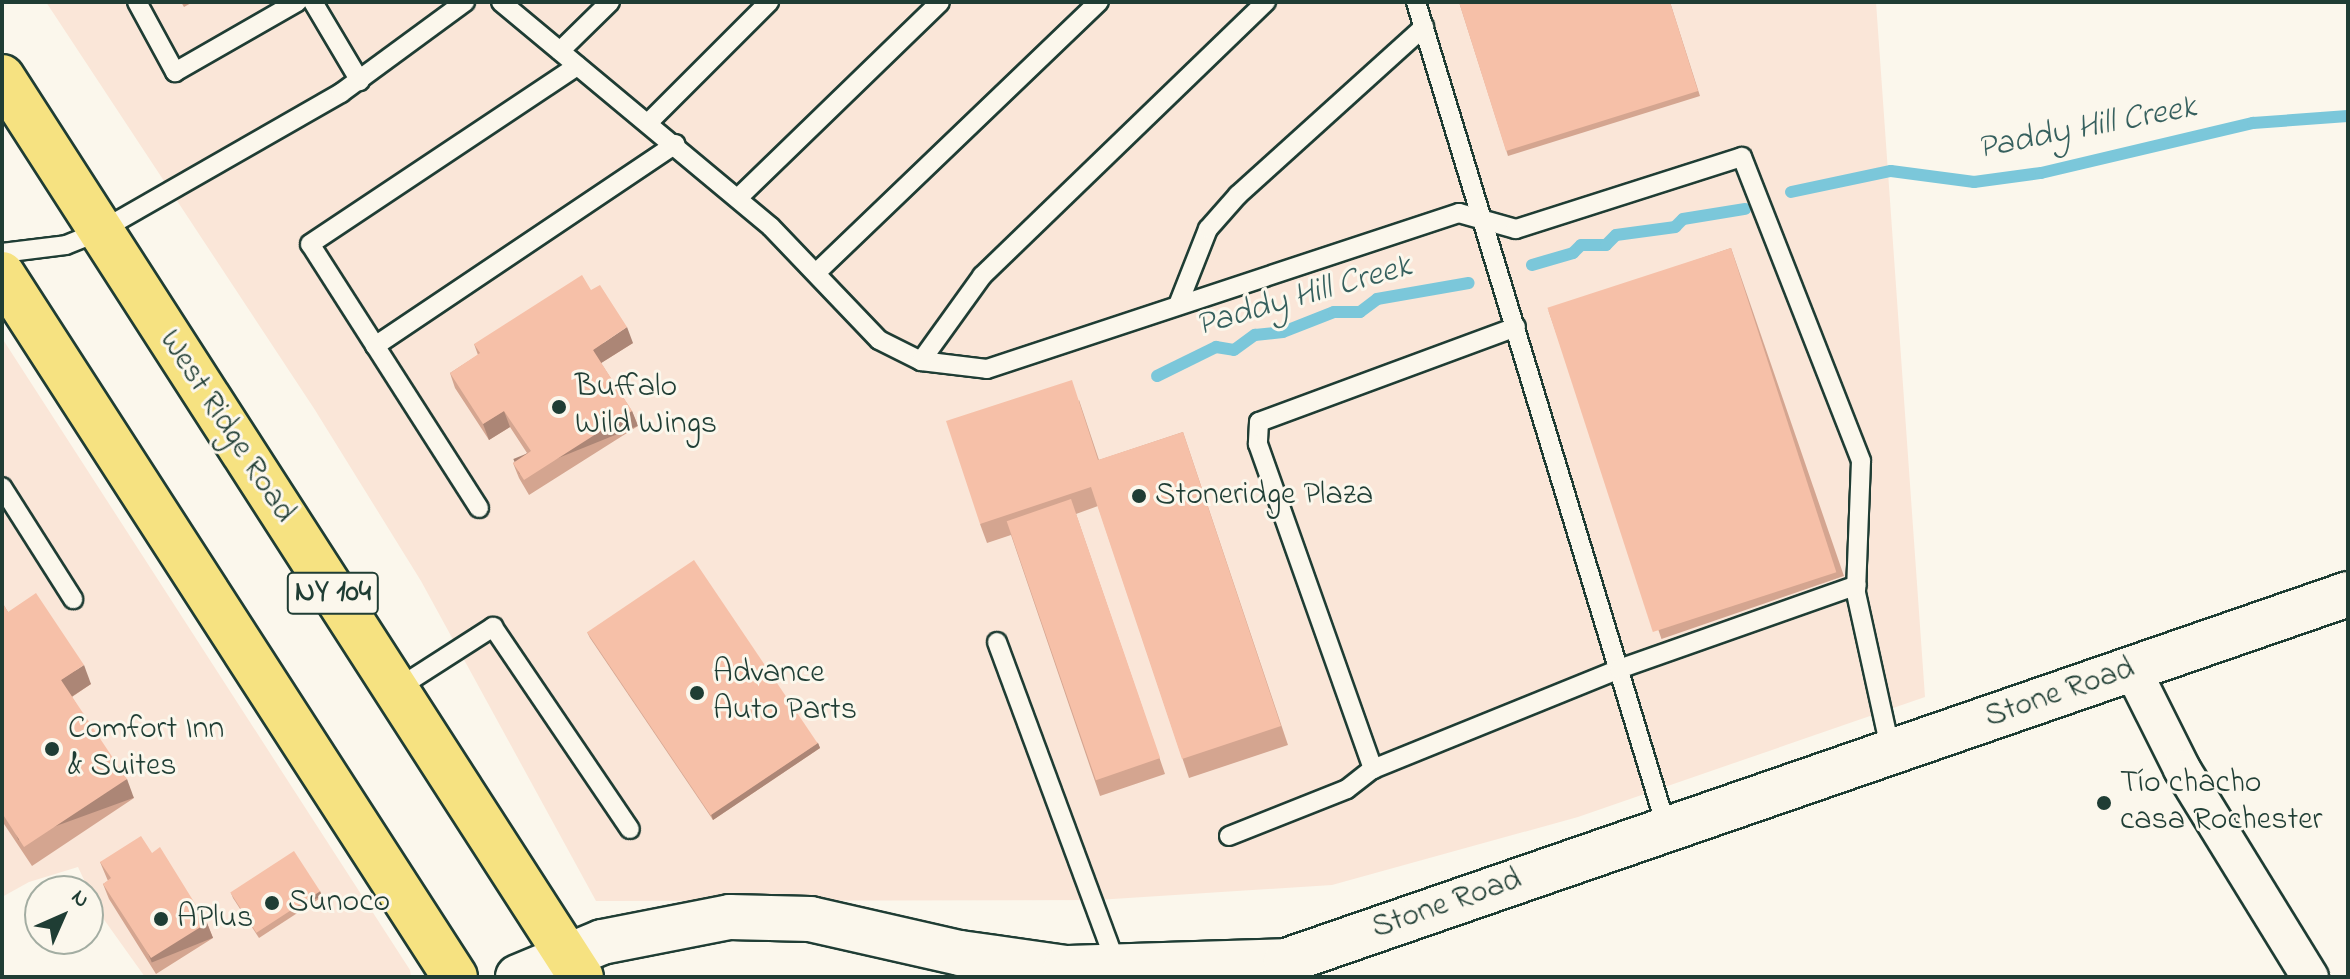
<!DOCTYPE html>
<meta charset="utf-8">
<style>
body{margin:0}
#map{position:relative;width:2350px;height:979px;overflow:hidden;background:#fbf7ec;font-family:"Indie Flower",sans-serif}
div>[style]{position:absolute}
.built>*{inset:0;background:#fae6d8}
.stream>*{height:12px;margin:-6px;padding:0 6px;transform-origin:6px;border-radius:6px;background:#7bc7da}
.roads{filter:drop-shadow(2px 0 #1f3d34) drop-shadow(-2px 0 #1f3d34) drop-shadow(0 2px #1f3d34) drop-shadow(0 -2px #1f3d34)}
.lane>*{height:18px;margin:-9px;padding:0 9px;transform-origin:9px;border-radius:9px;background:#fbf7ec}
.street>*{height:36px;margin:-18px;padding:0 18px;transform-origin:18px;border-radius:18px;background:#fbf7ec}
.secondary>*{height:44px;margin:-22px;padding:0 22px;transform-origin:22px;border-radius:22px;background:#fbf7ec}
.highway>*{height:44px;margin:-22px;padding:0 22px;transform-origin:22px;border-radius:22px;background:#f6e281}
.wall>*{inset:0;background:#d4a590;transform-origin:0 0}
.shaded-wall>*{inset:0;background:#ac8676;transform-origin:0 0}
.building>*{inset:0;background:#f6c0a8;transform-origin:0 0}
.dots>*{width:22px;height:22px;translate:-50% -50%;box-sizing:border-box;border:4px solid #fbf7ec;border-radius:50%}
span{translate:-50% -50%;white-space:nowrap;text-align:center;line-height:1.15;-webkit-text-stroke:6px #fbf7ec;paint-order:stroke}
.shield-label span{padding:2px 6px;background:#fbf7ec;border:2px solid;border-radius:6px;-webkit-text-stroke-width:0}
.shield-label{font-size:30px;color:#1f3d34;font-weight:700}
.poi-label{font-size:32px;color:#1f3d34}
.left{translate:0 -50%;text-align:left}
.street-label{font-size:32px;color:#1f3d34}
.water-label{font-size:34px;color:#36605e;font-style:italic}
.frame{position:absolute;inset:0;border:4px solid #1f3d34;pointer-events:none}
.north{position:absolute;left:24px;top:875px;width:80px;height:80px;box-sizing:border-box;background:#fbf7ec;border:2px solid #a3ada2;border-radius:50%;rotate:45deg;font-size:22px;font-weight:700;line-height:32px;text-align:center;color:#1f3d34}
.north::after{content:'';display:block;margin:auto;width:28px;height:36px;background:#1f3d34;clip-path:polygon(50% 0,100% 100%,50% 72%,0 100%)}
</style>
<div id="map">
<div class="built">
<i style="clip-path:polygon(46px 2px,1876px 2px,1925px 697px,1578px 817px,1332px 885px,1097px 900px,596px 901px,421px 581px,315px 410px)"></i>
<i style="clip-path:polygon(2px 338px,410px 970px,411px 977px,145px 977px,100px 914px,78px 867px,29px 882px,2px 897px)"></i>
</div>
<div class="stream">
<i style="left:1791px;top:192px;width:102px;rotate:-11.9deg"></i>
<i style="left:1891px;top:171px;width:84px;rotate:7.5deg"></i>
<i style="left:1974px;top:182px;width:68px;rotate:-7.7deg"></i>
<i style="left:2041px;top:173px;width:218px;rotate:-13.3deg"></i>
<i style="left:2253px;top:123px;width:95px;rotate:-4.2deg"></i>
<i style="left:1532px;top:265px;width:43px;rotate:-16.3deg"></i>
<i style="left:1573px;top:253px;width:11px;rotate:-45deg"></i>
<i style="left:1581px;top:245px;width:25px"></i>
<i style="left:1606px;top:245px;width:14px;rotate:-45deg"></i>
<i style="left:1616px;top:235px;width:60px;rotate:-7.7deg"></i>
<i style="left:1675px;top:227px;width:11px;rotate:-45deg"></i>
<i style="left:1683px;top:219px;width:63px;rotate:-9.2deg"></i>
<i style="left:1157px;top:376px;width:66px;rotate:-26.2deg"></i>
<i style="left:1216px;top:347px;width:18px;rotate:9deg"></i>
<i style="left:1234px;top:350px;width:26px;rotate:-36deg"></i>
<i style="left:1255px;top:335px;width:28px;rotate:-6deg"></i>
<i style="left:1283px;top:332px;width:55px;rotate:-21.4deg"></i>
<i style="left:1334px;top:312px;width:26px"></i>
<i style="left:1360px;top:312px;width:21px;rotate:-37deg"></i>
<i style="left:1377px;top:299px;width:93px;rotate:-9.9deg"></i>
</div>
<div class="roads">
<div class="lane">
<i style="left:137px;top:2px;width:80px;rotate:61.5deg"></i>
<i style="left:175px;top:72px;width:141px;rotate:-29.8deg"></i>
<i style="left:313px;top:2px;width:92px;rotate:59.3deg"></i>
<i style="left:501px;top:2px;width:351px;rotate:39.8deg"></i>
<i style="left:771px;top:227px;width:156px;rotate:46.3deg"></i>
<i style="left:879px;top:340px;width:47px;rotate:26.6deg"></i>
<i style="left:921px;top:361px;width:66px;rotate:6.9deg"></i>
<i style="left:987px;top:369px;width:497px;rotate:-18.3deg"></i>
<i style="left:1459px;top:213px;width:59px;rotate:15.7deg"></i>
<i style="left:1516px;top:229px;width:237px;rotate:-17.7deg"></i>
<i style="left:1742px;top:157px;width:326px;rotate:68.6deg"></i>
<i style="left:1861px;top:461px;width:132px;rotate:92.2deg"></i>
<i style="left:1856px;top:593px;width:163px;rotate:77.6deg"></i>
<i style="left:1416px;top:2px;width:864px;rotate:73.12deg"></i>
<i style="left:560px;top:51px;width:70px;rotate:-44.4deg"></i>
<i style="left:649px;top:122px;width:170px;rotate:-45deg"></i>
<i style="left:738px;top:198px;width:281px;rotate:-44.1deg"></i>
<i style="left:2px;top:253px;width:64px;rotate:-7.1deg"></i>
<i style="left:66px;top:245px;width:37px;rotate:-22deg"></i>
<i style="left:100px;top:231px;width:278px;rotate:-29.8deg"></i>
<i style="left:341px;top:93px;width:154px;rotate:-36.3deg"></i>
<i style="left:816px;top:273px;width:392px;rotate:-43.8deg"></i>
<i style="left:1178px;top:305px;width:82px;rotate:-68.5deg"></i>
<i style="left:1208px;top:229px;width:45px;rotate:-48.6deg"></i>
<i style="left:1238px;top:195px;width:251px;rotate:-42.1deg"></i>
<i style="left:1516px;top:327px;width:274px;rotate:159.7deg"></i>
<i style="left:1259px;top:422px;width:22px;rotate:93deg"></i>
<i style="left:1258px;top:444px;width:345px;rotate:70.5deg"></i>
<i style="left:1373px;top:769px;width:266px;rotate:-22.1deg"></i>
<i style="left:1619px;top:669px;width:252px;rotate:-19.4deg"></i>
<i style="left:375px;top:346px;width:362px;rotate:-33.9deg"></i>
<i style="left:921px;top:361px;width:105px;rotate:-54.3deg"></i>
<i style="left:982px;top:276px;width:395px;rotate:-44deg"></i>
<i style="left:2px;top:487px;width:133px;rotate:57.6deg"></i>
<i style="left:479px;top:508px;width:313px;rotate:-122.6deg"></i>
<i style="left:310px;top:244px;width:321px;rotate:-33.7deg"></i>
<i style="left:997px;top:642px;width:346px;rotate:69.7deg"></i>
<i style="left:395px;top:690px;width:117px;rotate:-32.7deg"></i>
<i style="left:493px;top:627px;width:244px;rotate:55.9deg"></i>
<i style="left:1229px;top:836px;width:127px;rotate:-21.7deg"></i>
<i style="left:1347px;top:789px;width:33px;rotate:-38deg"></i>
</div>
<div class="street">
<i style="left:2132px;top:669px;width:112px;rotate:63.4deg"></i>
<i style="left:2182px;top:769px;width:244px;rotate:58.4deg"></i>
</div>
<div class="secondary">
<i style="left:518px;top:977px;width:91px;rotate:-22.6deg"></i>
<i style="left:602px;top:942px;width:130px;rotate:-11.1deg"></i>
<i style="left:730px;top:917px;width:80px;rotate:1.4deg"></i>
<i style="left:810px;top:919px;width:154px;rotate:12.8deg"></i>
<i style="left:960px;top:953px;width:107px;rotate:8.1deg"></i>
<i style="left:1066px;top:968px;width:220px;rotate:-1.8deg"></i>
<i style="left:1286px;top:961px;width:1124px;rotate:-19.06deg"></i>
</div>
<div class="highway">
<i style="left:2px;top:77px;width:1070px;rotate:57.25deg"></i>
<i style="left:2px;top:274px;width:836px;rotate:57.2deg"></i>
</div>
</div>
<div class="wall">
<i style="clip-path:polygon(181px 2px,193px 2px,184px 7px)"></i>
<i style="clip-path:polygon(1459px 2px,1670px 2px,1700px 96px,1508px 156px)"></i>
<i style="left:1731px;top:248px;width:347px;height:193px;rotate:71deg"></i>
<i style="clip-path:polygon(633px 343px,601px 363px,632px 411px,638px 426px,529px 495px,519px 478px,513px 463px,527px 453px,510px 427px,489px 440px,455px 388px,450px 373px,478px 355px,474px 344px)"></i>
<i style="clip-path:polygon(1079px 400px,1099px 460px,1183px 432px,1288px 745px,1189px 778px,1098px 506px,1076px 514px,1165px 774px,1100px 796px,1011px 535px,987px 543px,980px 524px)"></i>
<i style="clip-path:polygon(2px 602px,8px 612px,91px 684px,72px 697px,134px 798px,32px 866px,2px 821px)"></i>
<i style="clip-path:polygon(587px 632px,818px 743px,820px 748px,713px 820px,590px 638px)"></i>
<i style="clip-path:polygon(152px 853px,207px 923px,213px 938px,156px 974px,109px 899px,103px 884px,108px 881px,100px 862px)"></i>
<i style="clip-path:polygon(320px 891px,322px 897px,259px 938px,233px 898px,231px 893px)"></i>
</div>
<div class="shaded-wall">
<i style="clip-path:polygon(627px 327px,633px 343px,598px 365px,593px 350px)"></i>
<i style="clip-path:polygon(504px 411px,510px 427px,489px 440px,483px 424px)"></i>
<i style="left:632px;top:411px;width:16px;height:128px;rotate:68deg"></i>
<i style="clip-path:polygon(84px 665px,91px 684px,68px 699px,61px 680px)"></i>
<i style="clip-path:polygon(818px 743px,820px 748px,713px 820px,711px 814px)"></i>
<i style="left:127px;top:779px;width:20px;height:123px;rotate:70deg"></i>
<i style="left:320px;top:891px;width:6px;height:76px;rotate:72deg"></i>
<i style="left:207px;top:923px;width:16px;height:66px;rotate:68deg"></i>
</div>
<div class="building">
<i style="clip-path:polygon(1459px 2px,1670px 2px,1698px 91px,1506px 151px)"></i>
<i style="left:1731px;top:248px;width:341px;height:193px;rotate:72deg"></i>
<i style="clip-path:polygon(582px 275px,591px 290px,600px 285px,627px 327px,593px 350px,632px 411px,524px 480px,513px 463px,531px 451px,504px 411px,483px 424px,450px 373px,480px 353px,474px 344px)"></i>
<i style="clip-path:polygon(1072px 380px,1098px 460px,1183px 432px,1281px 726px,1182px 759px,1091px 487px,980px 524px,946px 421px)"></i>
<i style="left:1071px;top:499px;width:274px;height:68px;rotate:71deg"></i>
<i style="left:694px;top:560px;width:221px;height:129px;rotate:56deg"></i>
<i style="clip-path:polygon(36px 593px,84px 665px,61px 680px,127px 779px,24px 847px,2px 813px,2px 602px,8px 612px)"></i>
<i style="clip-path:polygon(141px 836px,152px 853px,160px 847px,207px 923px,151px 958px,103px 884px,111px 878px,100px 862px)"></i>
<i style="left:294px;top:851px;width:48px;height:76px;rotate:57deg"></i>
</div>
<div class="dots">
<i style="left:559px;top:407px;background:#1f3d34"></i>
<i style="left:1139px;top:496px;background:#1f3d34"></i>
<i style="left:697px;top:693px;background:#1f3d34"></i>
<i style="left:52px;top:749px;background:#1f3d34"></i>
<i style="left:2104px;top:803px;background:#1f3d34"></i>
<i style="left:272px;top:903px;background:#1f3d34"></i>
<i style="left:161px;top:919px;background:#1f3d34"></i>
</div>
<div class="shield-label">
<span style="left:333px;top:593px">NY 104</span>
</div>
<div class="poi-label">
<span class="left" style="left:575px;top:407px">Buffalo<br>Wild Wings</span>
<span class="left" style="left:1155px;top:496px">Stoneridge Plaza</span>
<span class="left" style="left:713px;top:693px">Advance<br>Auto Parts</span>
<span class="left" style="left:68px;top:749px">Comfort Inn<br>&amp; Suites</span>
<span class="left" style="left:2120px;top:803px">Tío chacho<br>casa Rochester</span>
<span class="left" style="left:288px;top:903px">Sunoco</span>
<span class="left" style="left:177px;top:919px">APlus</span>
</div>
<div class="street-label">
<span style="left:226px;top:427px;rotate:57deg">West Ridge Road</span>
<span style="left:2060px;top:694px;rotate:-19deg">Stone Road</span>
<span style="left:1447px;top:905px;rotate:-19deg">Stone Road</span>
</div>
<div class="water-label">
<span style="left:2087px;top:129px;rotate:-11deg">Paddy Hill Creek</span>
<span style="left:1304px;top:297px;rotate:-16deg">Paddy Hill Creek</span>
</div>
<div class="frame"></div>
<div class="north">N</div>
</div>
